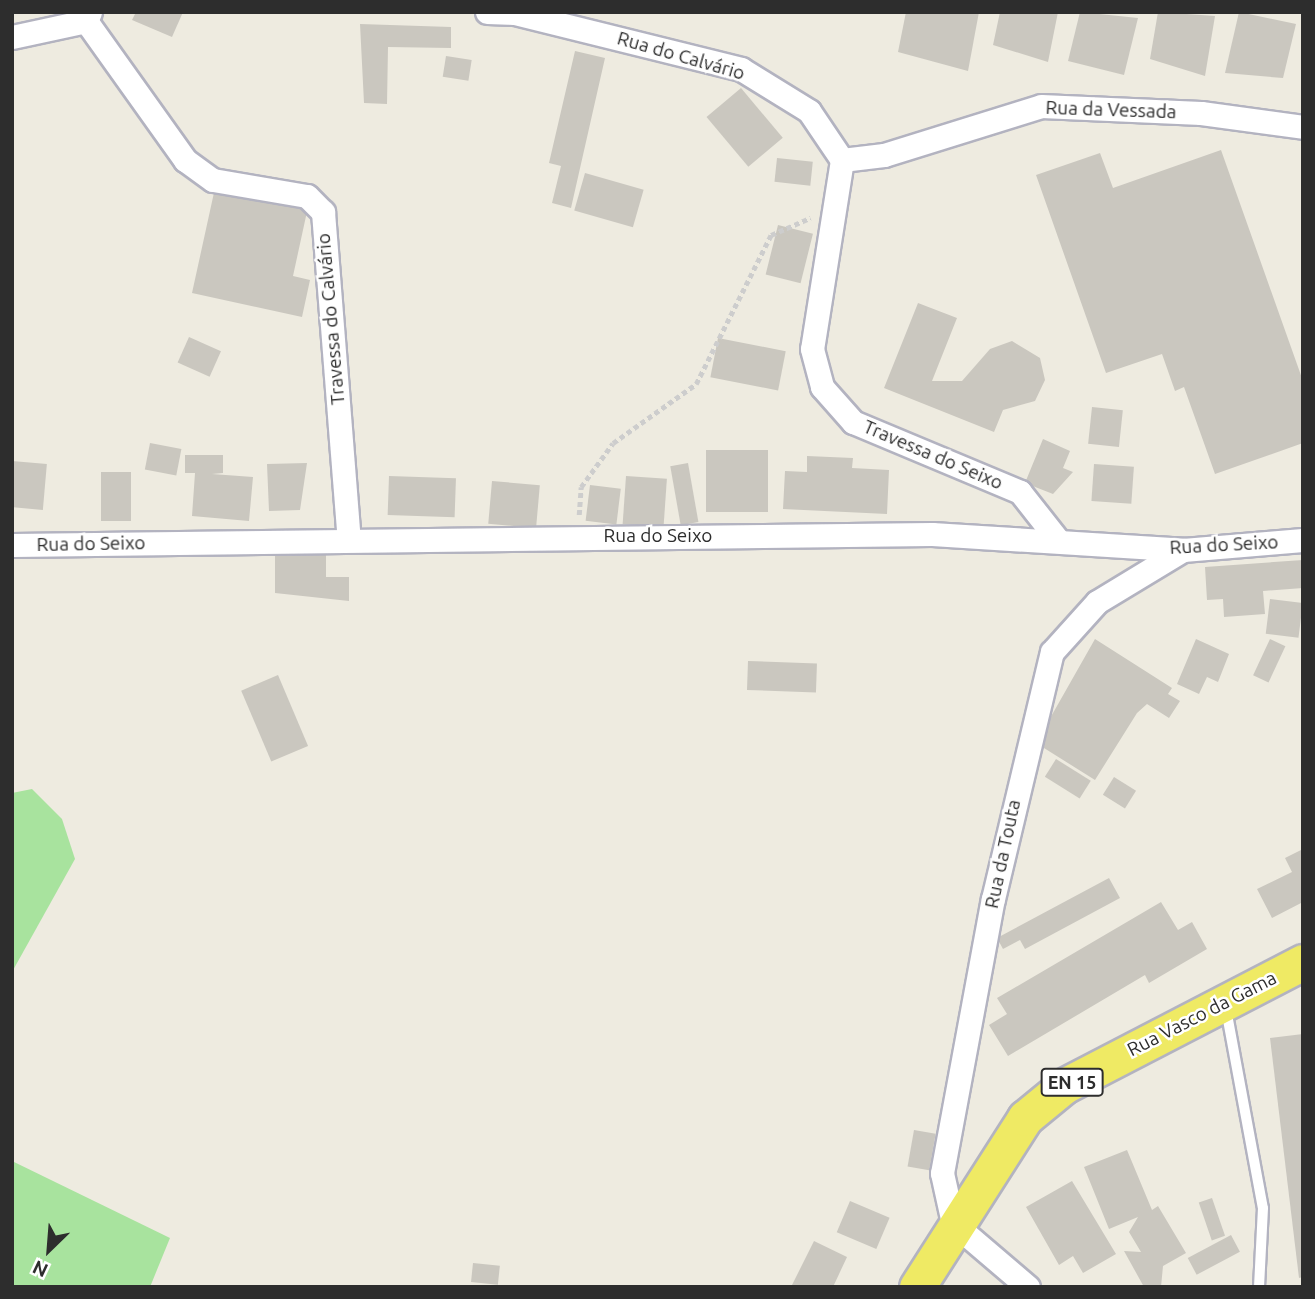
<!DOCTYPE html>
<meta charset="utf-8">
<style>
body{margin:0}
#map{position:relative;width:1315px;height:1299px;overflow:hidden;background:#eeebe0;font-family:Ubuntu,sans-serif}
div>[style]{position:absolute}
.green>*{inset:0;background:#a8e39e}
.building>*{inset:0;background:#cac7bf;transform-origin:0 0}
.path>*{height:4.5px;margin-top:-2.25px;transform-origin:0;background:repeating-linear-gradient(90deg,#cdcdcd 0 5px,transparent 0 8.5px)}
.roads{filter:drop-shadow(2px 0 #b3b3c0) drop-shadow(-2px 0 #b3b3c0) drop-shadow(0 2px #b3b3c0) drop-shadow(0 -2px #b3b3c0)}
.lane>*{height:10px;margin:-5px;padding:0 5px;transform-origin:5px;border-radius:5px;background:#fff}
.street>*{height:23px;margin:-11.5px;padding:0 11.5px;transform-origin:11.5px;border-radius:11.5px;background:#fff}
.primary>*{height:35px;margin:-17.5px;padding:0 17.5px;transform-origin:17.5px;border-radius:17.5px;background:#efea64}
span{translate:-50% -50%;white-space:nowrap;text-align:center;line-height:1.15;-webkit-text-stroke:5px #fff;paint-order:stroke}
.shield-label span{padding:2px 5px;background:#fff;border:2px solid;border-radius:5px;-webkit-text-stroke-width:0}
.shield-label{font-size:18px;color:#2d2d2d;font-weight:700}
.street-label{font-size:19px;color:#2d2d2d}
.frame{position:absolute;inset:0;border:14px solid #2d2d2d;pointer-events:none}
.north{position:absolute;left:14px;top:1215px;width:70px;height:70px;-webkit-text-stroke:5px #fff;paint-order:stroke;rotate:205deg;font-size:19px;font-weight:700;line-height:28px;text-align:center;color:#2d2d2d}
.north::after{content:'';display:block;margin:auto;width:24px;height:32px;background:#2d2d2d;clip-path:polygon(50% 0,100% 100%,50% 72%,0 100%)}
</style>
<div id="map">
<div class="green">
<i style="clip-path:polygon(32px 789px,62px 819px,75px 859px,12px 972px,12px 793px)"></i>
<i style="clip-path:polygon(12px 1161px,170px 1238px,150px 1287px,12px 1287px)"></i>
</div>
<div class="building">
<i style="clip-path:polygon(136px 12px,183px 12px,172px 37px,132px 20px)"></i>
<i style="clip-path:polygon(906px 12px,979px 12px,968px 71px,898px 52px)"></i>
<i style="clip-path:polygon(1000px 12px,1058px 12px,1048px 62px,993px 45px)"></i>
<i style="clip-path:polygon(1080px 12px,1138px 18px,1124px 75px,1068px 61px)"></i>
<i style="clip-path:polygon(1158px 12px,1215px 16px,1205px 76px,1150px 59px)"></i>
<i style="clip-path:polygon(1239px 12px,1296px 24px,1283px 78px,1225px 73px)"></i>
<i style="clip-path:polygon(360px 24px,451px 27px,451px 48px,388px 47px,387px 104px,364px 103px)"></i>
<i style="clip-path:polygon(575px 51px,605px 58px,571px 208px,552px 203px,561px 166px,549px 163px)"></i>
<i style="left:446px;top:56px;width:26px;height:21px;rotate:9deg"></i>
<i style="left:741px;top:88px;width:65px;height:45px;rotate:50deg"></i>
<i style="clip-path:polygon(1221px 150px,1303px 381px,1303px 443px,1215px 474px,1184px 387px,1175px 391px,1162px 354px,1106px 373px,1036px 175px,1100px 153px,1113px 188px)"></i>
<i style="left:777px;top:158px;width:36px;height:24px;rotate:6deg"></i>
<i style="left:585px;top:173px;width:61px;height:39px;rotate:16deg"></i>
<i style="clip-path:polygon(215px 188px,308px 207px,293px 276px,310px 280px,302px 317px,192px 293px)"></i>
<i style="left:778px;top:225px;width:36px;height:51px;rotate:14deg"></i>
<i style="clip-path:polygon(918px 303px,957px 318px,932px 381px,962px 381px,990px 349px,1012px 341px,1040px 358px,1045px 380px,1035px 401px,1003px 410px,994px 432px,884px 388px)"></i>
<i style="left:189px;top:337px;width:35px;height:28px;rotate:24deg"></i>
<i style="left:718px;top:338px;width:69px;height:40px;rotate:11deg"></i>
<i style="left:1092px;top:407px;width:31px;height:37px;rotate:6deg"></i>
<i style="clip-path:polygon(1043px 439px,1070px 451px,1063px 468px,1073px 472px,1053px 494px,1025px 483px)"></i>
<i style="left:150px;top:443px;width:32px;height:27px;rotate:11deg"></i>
<i style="left:768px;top:450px;width:62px;height:62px;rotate:90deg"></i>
<i style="clip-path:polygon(185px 455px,223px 455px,223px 473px,212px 474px,253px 477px,249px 521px,192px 516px,195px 473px,185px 473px)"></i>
<i style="clip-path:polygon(807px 456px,853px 458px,852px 468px,889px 470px,887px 514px,783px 509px,785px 471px,807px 472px)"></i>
<i style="left:12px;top:461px;width:35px;height:46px;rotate:5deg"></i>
<i style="clip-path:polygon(307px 463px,300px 510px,269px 511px,267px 464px)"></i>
<i style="left:688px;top:463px;width:60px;height:18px;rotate:80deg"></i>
<i style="left:1094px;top:464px;width:40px;height:37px;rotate:4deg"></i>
<i style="left:101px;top:472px;width:30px;height:49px"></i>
<i style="left:389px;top:476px;width:67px;height:39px;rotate:2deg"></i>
<i style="left:626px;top:476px;width:41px;height:48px;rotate:4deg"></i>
<i style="left:492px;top:481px;width:48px;height:43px;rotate:5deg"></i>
<i style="left:590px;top:485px;width:31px;height:36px;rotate:7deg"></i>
<i style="clip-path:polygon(275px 554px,326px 555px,326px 577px,349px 577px,349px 601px,275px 593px)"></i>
<i style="clip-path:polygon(1303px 560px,1303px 588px,1263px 591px,1265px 614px,1224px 617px,1223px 599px,1207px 600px,1205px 567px)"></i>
<i style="left:1270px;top:599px;width:33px;height:35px;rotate:7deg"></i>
<i style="clip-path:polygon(1095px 639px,1172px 688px,1168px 694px,1180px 701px,1169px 718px,1147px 704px,1137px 713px,1095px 780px,1036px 743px)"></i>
<i style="clip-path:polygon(1196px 639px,1229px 654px,1218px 682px,1207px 677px,1199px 694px,1177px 684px)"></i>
<i style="left:1270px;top:639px;width:17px;height:40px;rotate:25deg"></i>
<i style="left:748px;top:661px;width:69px;height:29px;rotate:2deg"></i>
<i style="left:278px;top:675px;width:77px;height:40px;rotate:67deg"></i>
<i style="left:1056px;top:759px;width:41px;height:21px;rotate:32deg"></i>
<i style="left:1114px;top:777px;width:26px;height:21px;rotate:32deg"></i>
<i style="clip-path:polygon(1303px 849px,1303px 902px,1272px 918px,1257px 889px,1292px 872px,1285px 858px)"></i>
<i style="clip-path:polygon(1109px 878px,1120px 898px,1025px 949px,1020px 940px,1003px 949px,997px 938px)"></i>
<i style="clip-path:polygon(1161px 902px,1178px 930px,1192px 922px,1207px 949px,1149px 983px,1145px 975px,1008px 1056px,989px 1025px,1007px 1014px,997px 998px)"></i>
<i style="clip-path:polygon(1303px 1034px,1303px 1277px,1299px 1278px,1270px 1038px)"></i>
<i style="left:914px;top:1130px;width:22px;height:37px;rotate:10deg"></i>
<i style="clip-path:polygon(1127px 1150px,1152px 1210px,1158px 1206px,1186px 1253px,1163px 1266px,1161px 1287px,1144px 1287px,1124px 1251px,1141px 1252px,1129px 1232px,1138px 1217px,1109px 1229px,1084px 1167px)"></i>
<i style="clip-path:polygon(1072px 1181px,1116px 1254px,1083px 1273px,1073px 1256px,1059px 1265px,1026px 1207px)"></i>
<i style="left:1212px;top:1198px;width:40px;height:14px;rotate:71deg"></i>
<i style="left:850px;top:1201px;width:43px;height:34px;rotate:23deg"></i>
<i style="left:1231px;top:1235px;width:19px;height:49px;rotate:62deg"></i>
<i style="clip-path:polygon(814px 1241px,847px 1257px,833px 1287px,791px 1287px)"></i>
<i style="left:473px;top:1263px;width:27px;height:19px;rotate:6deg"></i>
</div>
<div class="path">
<i style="left:579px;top:515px;width:28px;rotate:-86deg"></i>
<i style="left:581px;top:487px;width:54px;rotate:-54deg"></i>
<i style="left:613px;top:443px;width:102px;rotate:-35.4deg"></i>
<i style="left:696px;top:384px;width:167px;rotate:-63.3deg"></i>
<i style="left:771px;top:235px;width:43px;rotate:-23.6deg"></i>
</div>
<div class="roads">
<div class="lane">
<i style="left:1226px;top:1009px;width:202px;rotate:79.5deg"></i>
<i style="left:1263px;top:1208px;width:79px;rotate:92.9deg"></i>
</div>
<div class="street">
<i style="left:487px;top:12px;width:28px;rotate:2deg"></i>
<i style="left:515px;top:13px;width:233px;rotate:13.9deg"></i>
<i style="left:741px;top:69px;width:80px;rotate:31.7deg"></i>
<i style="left:809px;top:111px;width:59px;rotate:56deg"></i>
<i style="left:86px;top:21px;width:171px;rotate:54.5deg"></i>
<i style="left:185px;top:160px;width:34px;rotate:36deg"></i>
<i style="left:213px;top:180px;width:95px;rotate:9.7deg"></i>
<i style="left:307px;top:196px;width:23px;rotate:45deg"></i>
<i style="left:323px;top:212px;width:328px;rotate:85.5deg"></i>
<i style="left:12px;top:37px;width:76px;rotate:-12.2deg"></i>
<i style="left:86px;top:21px;width:10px;rotate:-66deg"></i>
<i style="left:842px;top:160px;width:191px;rotate:99deg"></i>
<i style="left:812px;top:349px;width:39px;rotate:75deg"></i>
<i style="left:822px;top:387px;width:47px;rotate:48.5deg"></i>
<i style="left:853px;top:422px;width:181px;rotate:22.7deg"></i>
<i style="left:1020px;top:492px;width:60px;rotate:51.8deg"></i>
<i style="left:842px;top:160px;width:42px;rotate:-6.8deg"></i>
<i style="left:884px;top:155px;width:164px;rotate:-17.3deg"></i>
<i style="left:1041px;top:106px;width:160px;rotate:2.5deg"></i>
<i style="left:1201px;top:113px;width:103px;rotate:7.8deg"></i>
<i style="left:12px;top:545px;width:920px;rotate:-0.69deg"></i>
<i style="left:932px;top:534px;width:252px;rotate:3.6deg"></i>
<i style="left:1183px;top:550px;width:120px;rotate:-4.8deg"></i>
<i style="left:1028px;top:1287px;width:99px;rotate:-139.5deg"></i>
<i style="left:953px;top:1223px;width:51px;rotate:-102.4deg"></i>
<i style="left:942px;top:1173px;width:279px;rotate:-79.5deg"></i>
<i style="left:993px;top:899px;width:254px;rotate:-76.6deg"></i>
<i style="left:1052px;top:652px;width:67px;rotate:-48deg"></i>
<i style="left:1097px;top:602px;width:100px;rotate:-31.2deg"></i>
</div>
<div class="primary">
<i style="left:917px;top:1287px;width:201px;rotate:-57.4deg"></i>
<i style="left:1025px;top:1118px;width:50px;rotate:-39.4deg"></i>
<i style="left:1064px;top:1086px;width:269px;rotate:-27.4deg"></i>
</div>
</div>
<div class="shield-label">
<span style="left:1072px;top:1082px">EN 15</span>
</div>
<div class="street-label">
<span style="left:681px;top:56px;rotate:16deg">Rua do Calvário</span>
<span style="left:1111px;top:110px;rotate:2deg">Rua da Vessada</span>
<span style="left:331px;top:319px;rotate:-95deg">Travessa do Calvário</span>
<span style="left:933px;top:455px;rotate:23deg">Travessa do Seixo</span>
<span style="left:658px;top:536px">Rua do Seixo</span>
<span style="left:91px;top:544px;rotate:-1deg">Rua do Seixo</span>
<span style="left:1224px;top:545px;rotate:-3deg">Rua do Seixo</span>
<span style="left:1003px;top:854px;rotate:-78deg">Rua da Touta</span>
<span style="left:1202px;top:1014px;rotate:-27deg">Rua Vasco da Gama</span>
</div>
<div class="frame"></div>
<div class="north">N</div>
</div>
